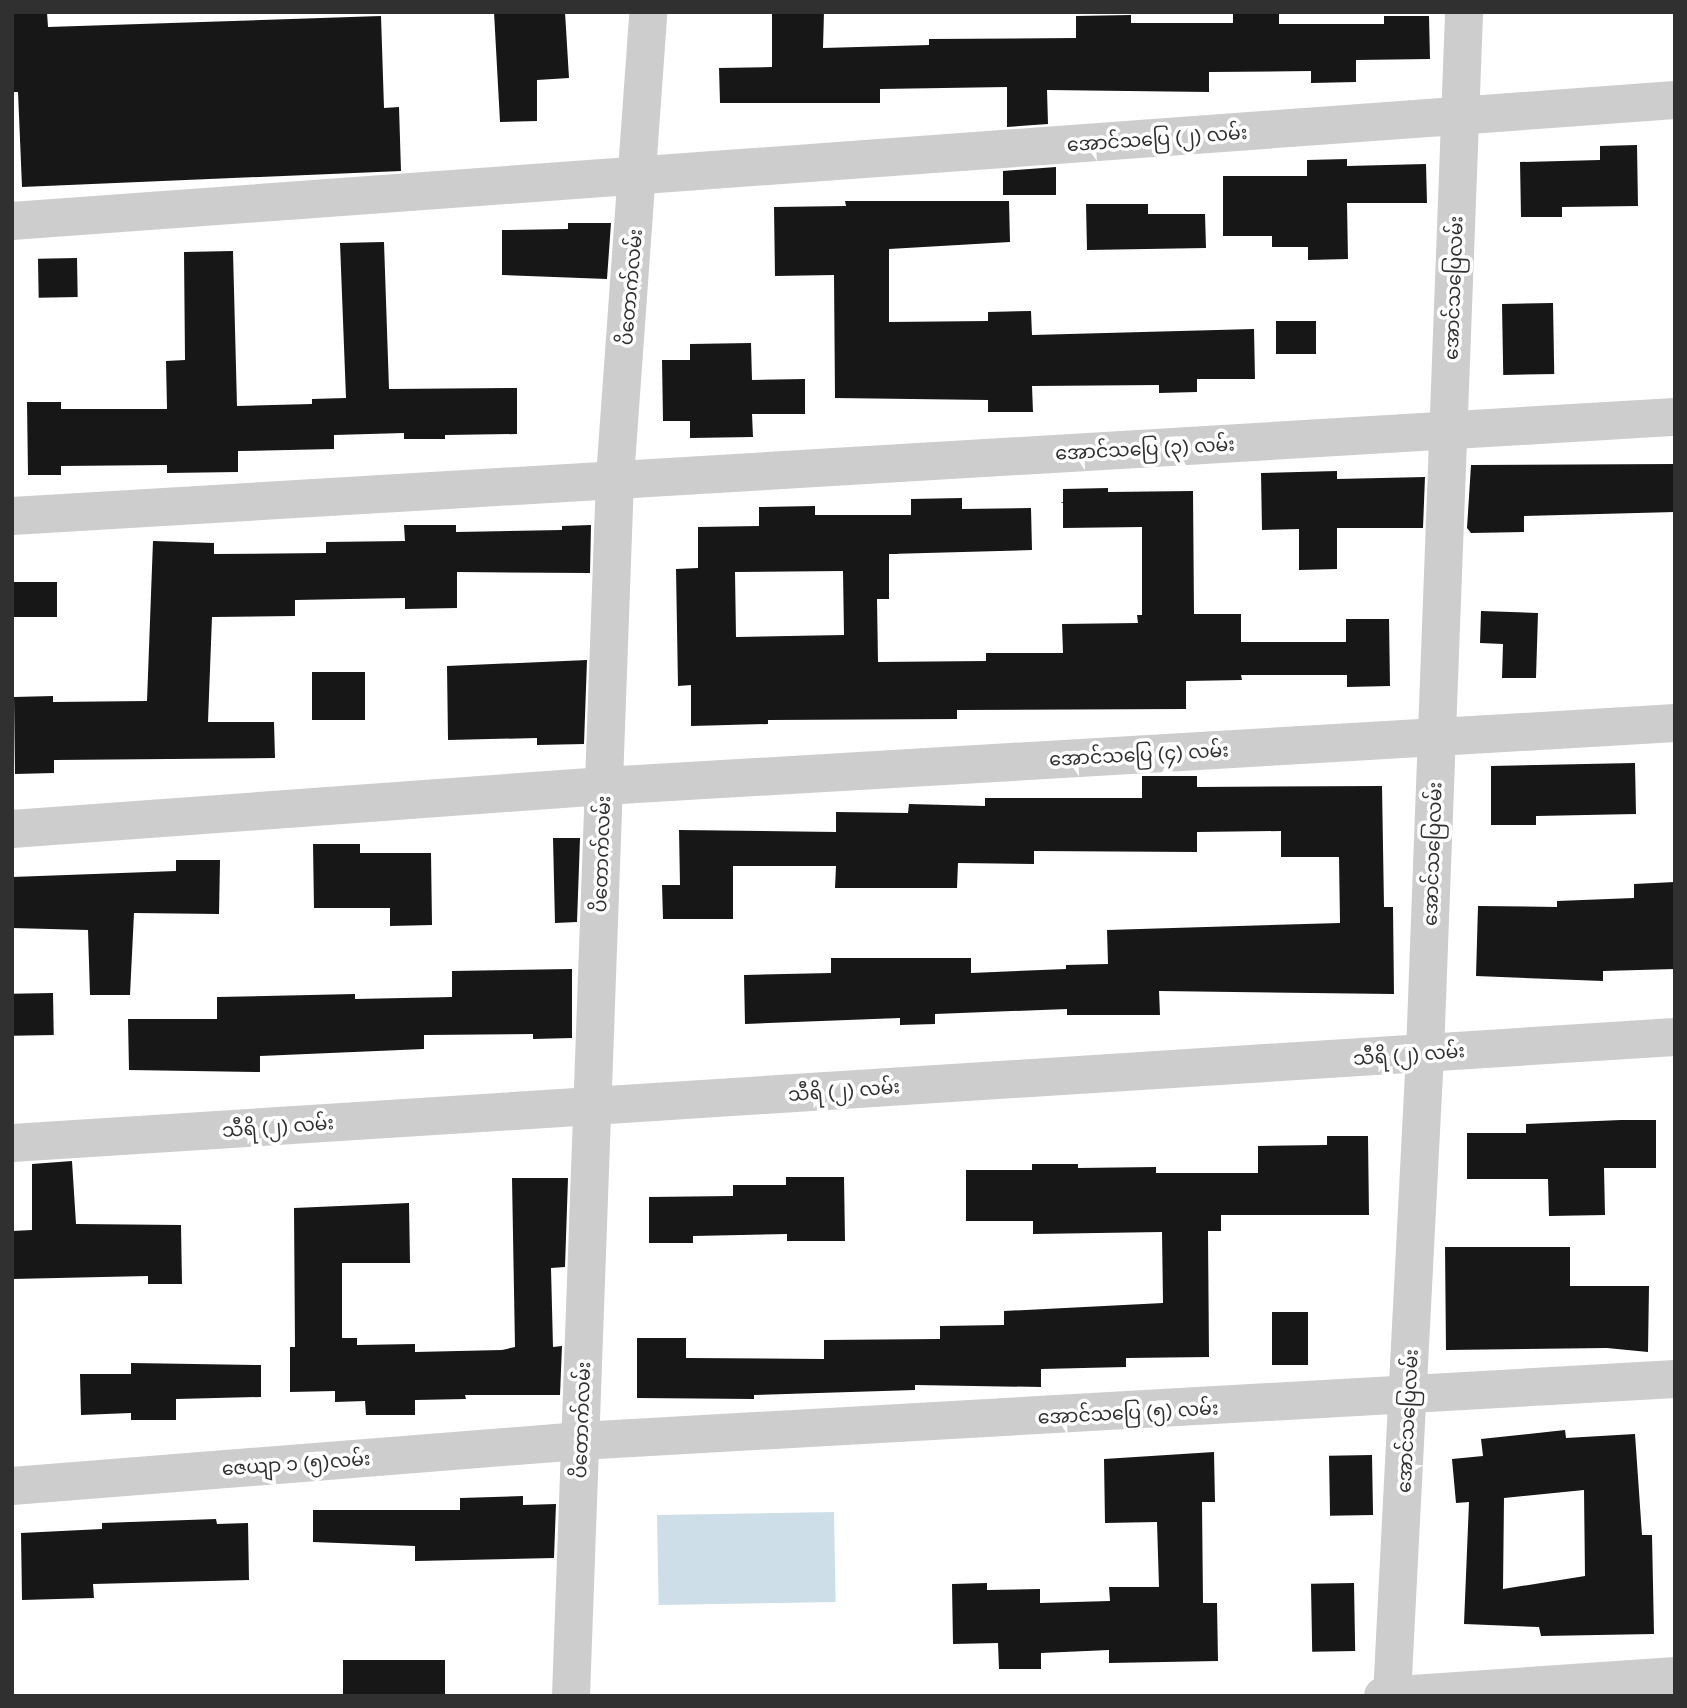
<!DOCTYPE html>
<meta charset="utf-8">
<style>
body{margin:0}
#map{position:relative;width:1687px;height:1708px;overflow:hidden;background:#fff;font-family:"Golos Text","Noto Sans Myanmar",sans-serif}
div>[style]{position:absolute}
.water>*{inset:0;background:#cedee9;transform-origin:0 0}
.building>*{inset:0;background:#171717;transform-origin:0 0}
.minor>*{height:38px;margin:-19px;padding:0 19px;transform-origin:19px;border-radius:19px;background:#cdcdcd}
span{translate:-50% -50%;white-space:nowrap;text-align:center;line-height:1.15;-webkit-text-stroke:7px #fff;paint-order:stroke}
.street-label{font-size:19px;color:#303030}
.frame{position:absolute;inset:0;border:14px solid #303030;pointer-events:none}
</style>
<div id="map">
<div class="water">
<i style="left:834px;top:1512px;width:90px;height:177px;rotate:89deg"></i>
</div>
<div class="building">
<i style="clip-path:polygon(12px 12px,47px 12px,48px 27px,381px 16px,384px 108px,399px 107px,401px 171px,22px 187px,18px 92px,12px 92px)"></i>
<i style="clip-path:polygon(494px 12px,565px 12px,569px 78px,537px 80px,537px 121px,500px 122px)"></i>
<i style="clip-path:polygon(772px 12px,824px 12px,823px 48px,929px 45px,929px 39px,1076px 38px,1076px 16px,1131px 15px,1131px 23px,1233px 23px,1233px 12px,1279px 12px,1279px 24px,1384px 24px,1384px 16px,1429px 16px,1430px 59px,1356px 60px,1356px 82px,1311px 83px,1311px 71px,1209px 72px,1209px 92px,1047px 90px,1048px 124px,1007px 127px,1007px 87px,880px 89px,880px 103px,720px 103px,719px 68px,772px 67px)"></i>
<i style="clip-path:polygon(1637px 145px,1638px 206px,1562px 207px,1562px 217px,1521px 217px,1520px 162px,1600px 160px,1600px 146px)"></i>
<i style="clip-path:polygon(1347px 159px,1347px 166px,1426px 164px,1427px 203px,1347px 203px,1348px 259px,1308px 260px,1308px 247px,1272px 247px,1272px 236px,1223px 236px,1223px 176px,1307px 176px,1307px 160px)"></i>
<i style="clip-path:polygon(1056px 167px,1056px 195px,1003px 195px,1003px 171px)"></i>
<i style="clip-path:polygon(845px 201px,1009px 201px,1010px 242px,889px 249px,889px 322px,988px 321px,988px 312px,1031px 311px,1032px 335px,1254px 329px,1255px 379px,1197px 379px,1197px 392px,1159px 393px,1159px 385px,1032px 386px,1033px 412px,988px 412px,988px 400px,835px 398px,834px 275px,775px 276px,774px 207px,846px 206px)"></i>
<i style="clip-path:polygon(1086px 204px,1148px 204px,1148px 214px,1205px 214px,1206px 248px,1087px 250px)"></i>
<i style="clip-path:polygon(568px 223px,611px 223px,607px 279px,502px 275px,502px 230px,568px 229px)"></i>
<i style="clip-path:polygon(384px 242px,389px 389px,517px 388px,517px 434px,445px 435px,445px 439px,404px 439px,404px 433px,334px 435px,334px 449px,238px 451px,238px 472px,167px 473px,167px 465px,61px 466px,61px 475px,28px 475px,27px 402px,61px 402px,61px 409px,167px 409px,166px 361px,185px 360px,184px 252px,233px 251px,237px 406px,312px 404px,312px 399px,346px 398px,340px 243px)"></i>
<i style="left:77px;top:258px;width:39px;height:39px;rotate:89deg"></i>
<i style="left:1553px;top:303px;width:71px;height:51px;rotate:89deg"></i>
<i style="left:1316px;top:321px;width:33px;height:40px;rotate:90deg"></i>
<i style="clip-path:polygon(751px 343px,752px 380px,805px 379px,805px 414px,752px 414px,753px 437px,690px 438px,690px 421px,663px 421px,662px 360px,690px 360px,690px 344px)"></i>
<i style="clip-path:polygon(1675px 464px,1675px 512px,1524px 516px,1524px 532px,1471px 533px,1467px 528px,1471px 465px)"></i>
<i style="clip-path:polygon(1337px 471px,1337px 479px,1425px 477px,1423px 528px,1337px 528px,1337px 569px,1299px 570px,1299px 529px,1262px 530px,1261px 473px)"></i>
<i style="clip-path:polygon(evenodd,1108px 488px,1108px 492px,1193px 491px,1194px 614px,1241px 614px,1241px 642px,1346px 642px,1346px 619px,1389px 619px,1390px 686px,1347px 687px,1347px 675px,1241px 675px,1242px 680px,1186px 681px,1186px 709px,957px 710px,957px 719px,768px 720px,768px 724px,691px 726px,691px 685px,678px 686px,676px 569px,698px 568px,698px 527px,759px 526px,759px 507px,815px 506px,815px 515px,911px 515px,911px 499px,962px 498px,962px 509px,1031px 508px,1032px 550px,889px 554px,889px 599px,877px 599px,878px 662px,986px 661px,986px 653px,1063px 653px,1062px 624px,1138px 623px,1137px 615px,1142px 615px,1142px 527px,1063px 528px,1063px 489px,1108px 488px,843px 571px,844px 635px,736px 637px,735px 572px,843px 571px)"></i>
<i style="clip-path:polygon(404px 525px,456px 525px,456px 532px,562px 530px,562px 526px,591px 525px,590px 573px,457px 572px,457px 608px,405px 609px,405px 598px,295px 600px,295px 616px,212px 617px,208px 722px,274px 722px,275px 758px,54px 760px,54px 773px,15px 774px,14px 697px,53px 696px,53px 702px,147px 701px,153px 541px,214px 543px,214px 554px,326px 553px,326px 542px,405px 541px)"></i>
<i style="left:57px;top:582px;width:35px;height:45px;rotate:90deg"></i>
<i style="clip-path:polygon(1481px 611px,1538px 613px,1536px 678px,1502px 678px,1503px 644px,1480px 643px)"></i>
<i style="clip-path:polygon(587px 660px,584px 744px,537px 745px,537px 738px,448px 740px,447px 666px)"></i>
<i style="left:312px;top:672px;width:53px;height:48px"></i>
<i style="clip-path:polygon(1635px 763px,1636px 814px,1536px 816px,1536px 825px,1491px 825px,1491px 766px)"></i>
<i style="clip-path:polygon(1142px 776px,1197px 776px,1197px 787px,1382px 786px,1384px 907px,1393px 907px,1394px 994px,1159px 991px,1160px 1015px,1067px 1015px,1067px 1009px,935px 1014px,935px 1024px,900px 1025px,900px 1018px,745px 1024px,744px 975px,831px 973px,831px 958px,971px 958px,971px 973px,1066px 969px,1066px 965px,1108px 964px,1107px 930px,1340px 923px,1339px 857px,1281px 857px,1281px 831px,1197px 832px,1197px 852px,1034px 851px,1034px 864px,958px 863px,957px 888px,835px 888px,836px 866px,733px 866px,733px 919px,663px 919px,662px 885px,680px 885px,679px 830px,836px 832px,836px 812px,908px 813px,909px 804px,985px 806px,985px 798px,1142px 798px)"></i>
<i style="clip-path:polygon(553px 838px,580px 838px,577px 922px,555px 923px)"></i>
<i style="clip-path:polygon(313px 844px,360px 844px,360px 853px,431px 853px,432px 925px,390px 926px,390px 908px,314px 908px)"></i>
<i style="clip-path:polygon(176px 860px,220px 860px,219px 914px,134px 913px,130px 995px,90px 995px,88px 930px,12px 928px,12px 877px,176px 871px)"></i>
<i style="clip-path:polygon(1675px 882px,1675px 969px,1603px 971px,1603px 981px,1476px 976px,1478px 906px,1557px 907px,1557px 901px,1634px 898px,1634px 884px)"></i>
<i style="clip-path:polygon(572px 969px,572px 1038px,533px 1039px,533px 1034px,424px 1035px,424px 1049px,260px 1056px,260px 1072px,129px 1070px,128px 1019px,217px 1019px,217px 997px,355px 994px,355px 999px,452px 997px,452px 971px)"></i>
<i style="left:53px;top:993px;width:42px;height:41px;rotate:89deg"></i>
<i style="clip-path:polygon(1621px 1120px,1656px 1120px,1656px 1168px,1604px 1168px,1605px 1215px,1549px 1216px,1548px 1179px,1467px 1179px,1467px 1133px,1526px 1133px,1526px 1124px)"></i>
<i style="clip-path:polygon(1327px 1136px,1368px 1136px,1369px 1215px,1221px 1215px,1221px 1231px,1208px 1231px,1209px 1357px,1126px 1358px,1126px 1367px,1041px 1369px,1041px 1387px,915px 1385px,915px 1390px,754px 1395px,754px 1399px,637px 1398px,637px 1338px,686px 1338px,686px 1358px,824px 1359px,824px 1340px,940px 1339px,940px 1326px,1004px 1325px,1004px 1311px,1163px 1303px,1162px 1232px,1033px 1234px,1033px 1221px,966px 1221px,966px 1170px,1032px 1170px,1032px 1164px,1078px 1164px,1078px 1168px,1156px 1167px,1156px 1173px,1258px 1173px,1258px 1146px,1327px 1145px)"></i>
<i style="clip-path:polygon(72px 1161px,76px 1224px,181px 1225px,182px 1284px,148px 1284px,148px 1276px,12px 1279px,12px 1231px,32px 1230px,32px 1164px)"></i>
<i style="clip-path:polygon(786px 1177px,844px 1177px,845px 1241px,787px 1241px,787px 1234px,693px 1236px,693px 1243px,649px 1243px,649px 1197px,733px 1196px,733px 1185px,786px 1185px)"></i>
<i style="clip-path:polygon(512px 1178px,568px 1178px,565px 1267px,551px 1268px,553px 1347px,562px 1346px,560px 1395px,465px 1395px,466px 1399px,415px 1400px,415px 1415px,366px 1415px,365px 1401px,335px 1402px,335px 1391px,290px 1392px,290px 1347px,295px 1347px,294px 1208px,409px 1203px,410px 1263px,342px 1263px,342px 1338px,357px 1338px,357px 1345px,415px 1344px,415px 1352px,502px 1350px,515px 1347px)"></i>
<i style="clip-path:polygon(1445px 1247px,1570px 1247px,1570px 1286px,1649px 1286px,1648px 1352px,1607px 1348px,1446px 1350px)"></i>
<i style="left:1272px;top:1312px;width:36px;height:53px"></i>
<i style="clip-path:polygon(131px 1363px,261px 1365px,261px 1397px,176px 1399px,176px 1420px,131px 1420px,131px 1413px,81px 1415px,80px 1374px,131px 1374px)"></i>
<i style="clip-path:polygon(evenodd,1565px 1430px,1566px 1438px,1635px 1434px,1642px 1535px,1652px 1535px,1654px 1634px,1541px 1636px,1539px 1627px,1464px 1624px,1469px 1502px,1456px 1503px,1452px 1459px,1483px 1456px,1481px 1439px,1565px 1430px,1584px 1490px,1585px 1576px,1503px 1589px,1504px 1498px,1584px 1490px)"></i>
<i style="clip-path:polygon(1214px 1452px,1215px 1502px,1202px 1502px,1203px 1603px,1217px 1603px,1218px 1661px,1109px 1663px,1109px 1650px,1041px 1653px,1041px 1669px,999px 1669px,998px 1643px,953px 1644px,952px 1584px,987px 1583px,987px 1590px,1040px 1589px,1040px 1603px,1110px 1601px,1109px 1587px,1159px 1587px,1157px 1522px,1105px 1523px,1104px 1459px)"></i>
<i style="left:1372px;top:1455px;width:60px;height:43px;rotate:89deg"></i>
<i style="clip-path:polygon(523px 1496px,523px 1505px,556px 1504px,554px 1558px,415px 1561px,415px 1546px,313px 1542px,313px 1510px,460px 1510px,460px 1498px)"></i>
<i style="clip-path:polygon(216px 1519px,217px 1524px,248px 1523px,249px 1580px,93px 1584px,94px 1598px,22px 1600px,21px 1533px,102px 1529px,102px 1523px)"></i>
<i style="left:1354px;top:1583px;width:68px;height:43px;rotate:89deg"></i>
<i style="left:445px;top:1660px;width:36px;height:102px;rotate:90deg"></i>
</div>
<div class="minor">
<i style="left:12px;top:221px;width:1667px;rotate:-4.16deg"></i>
<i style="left:12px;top:516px;width:1666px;rotate:-3.41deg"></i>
<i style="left:12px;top:829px;width:593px;rotate:-4.16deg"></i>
<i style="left:603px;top:786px;width:1074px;rotate:-3.36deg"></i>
<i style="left:12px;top:1143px;width:1666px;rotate:-3.65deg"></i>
<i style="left:12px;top:1486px;width:570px;rotate:-4.53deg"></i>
<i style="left:580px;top:1441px;width:1097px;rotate:-3.24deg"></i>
<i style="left:571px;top:1696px;width:1219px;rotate:-87.93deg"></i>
<i style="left:615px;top:478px;width:467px;rotate:-85.9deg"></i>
<i style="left:1383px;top:1696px;width:293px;rotate:-3.9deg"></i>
<i style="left:1392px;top:1696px;width:644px;rotate:-87.06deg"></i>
<i style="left:1425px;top:1053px;width:1042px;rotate:-87.85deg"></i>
</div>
<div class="street-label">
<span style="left:1157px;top:138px;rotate:-4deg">အောင်သပြေ (၂) လမ်း</span>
<span style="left:630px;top:287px;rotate:-85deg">ပိတောက်လမ်း</span>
<span style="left:1453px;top:288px;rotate:-88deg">အောင်သပြေလမ်း</span>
<span style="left:1145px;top:448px;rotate:-3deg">အောင်သပြေ (၃) လမ်း</span>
<span style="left:1139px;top:754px;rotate:-3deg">အောင်သပြေ (၄) လမ်း</span>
<span style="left:601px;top:854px;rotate:-88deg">ပိတောက်လမ်း</span>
<span style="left:1432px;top:854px;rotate:-88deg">အောင်သပြေလမ်း</span>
<span style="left:1409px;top:1054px;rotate:-4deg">သီရိ (၂) လမ်း</span>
<span style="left:844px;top:1090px;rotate:-4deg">သီရိ (၂) လမ်း</span>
<span style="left:278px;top:1126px;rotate:-4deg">သီရိ (၂) လမ်း</span>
<span style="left:1128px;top:1412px;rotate:-3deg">အောင်သပြေ (၅) လမ်း</span>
<span style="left:581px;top:1420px;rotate:-88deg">ပိတောက်လမ်း</span>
<span style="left:1407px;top:1421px;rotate:-87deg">အောင်သပြေလမ်း</span>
<span style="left:296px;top:1463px;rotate:-4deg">ဇေယျာ ၁ (၅)လမ်း</span>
</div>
<div class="frame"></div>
</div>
